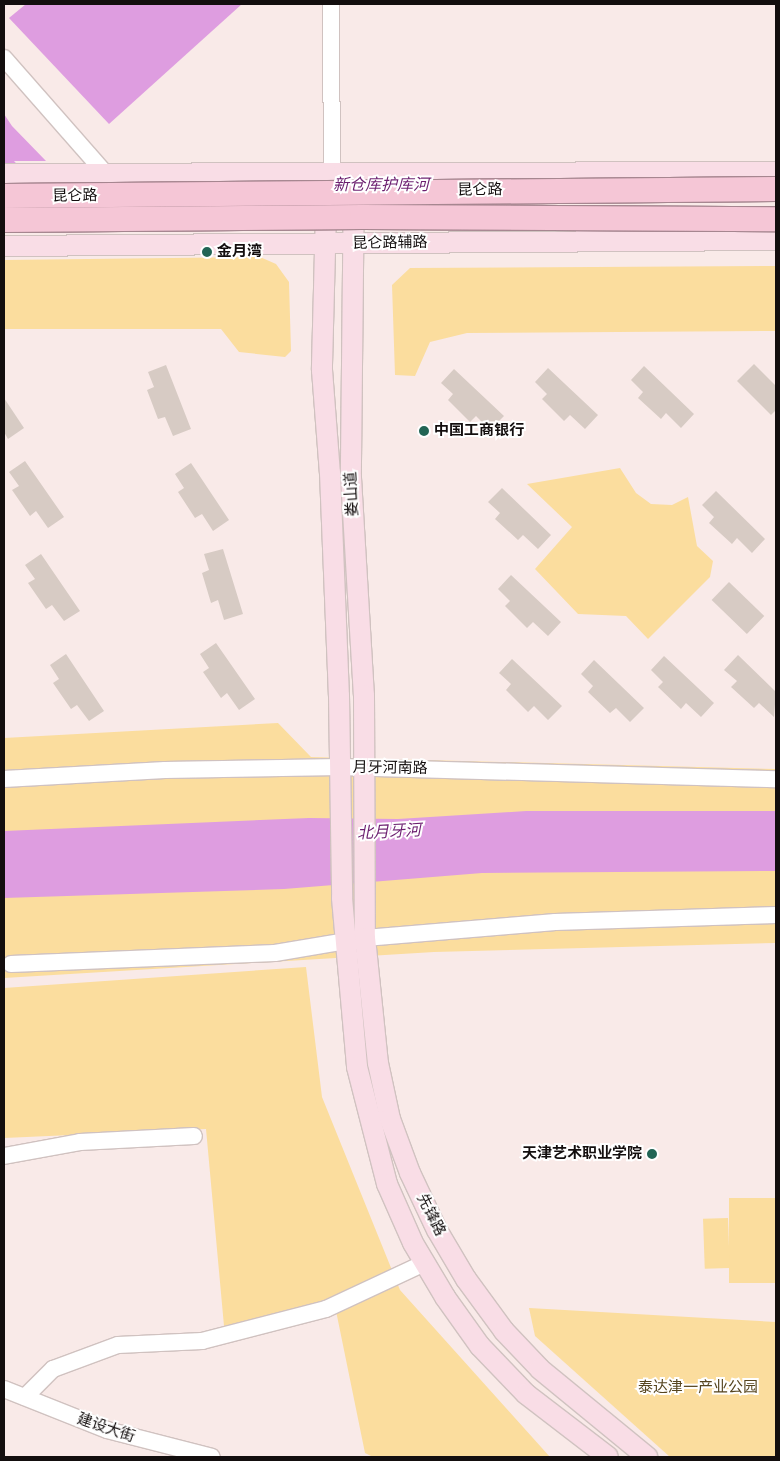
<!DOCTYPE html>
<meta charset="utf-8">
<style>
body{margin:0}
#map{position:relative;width:780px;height:1461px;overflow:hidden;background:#f9eae8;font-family:Figtree,"Noto Sans SC",sans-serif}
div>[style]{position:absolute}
.green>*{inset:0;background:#fbdd9e;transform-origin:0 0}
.water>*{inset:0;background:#de9de0}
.canal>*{height:12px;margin:-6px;padding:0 6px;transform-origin:6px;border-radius:6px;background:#de9de0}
.building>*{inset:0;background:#d7cbc4;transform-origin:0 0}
.roads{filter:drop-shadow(1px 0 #d0c2c0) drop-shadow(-1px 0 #d0c2c0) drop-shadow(0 1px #d0c2c0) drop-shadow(0 -1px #d0c2c0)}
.minor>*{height:16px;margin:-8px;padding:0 8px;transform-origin:8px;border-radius:8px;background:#fff}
.major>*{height:20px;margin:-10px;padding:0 10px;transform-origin:10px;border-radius:10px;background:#f9dde6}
.bridges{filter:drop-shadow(1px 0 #a68690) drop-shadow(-1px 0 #a68690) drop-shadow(0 1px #a68690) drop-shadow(0 -1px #a68690)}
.highway-bridge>*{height:24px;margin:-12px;padding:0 12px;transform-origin:12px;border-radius:12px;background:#f5c6d6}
.dots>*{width:14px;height:14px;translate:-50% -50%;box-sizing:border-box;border:2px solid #fff;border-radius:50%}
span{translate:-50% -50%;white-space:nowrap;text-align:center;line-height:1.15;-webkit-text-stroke:4px #fff;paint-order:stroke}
.street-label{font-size:15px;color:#130e0e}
.poi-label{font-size:15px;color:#130e0e;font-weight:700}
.left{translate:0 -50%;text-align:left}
.right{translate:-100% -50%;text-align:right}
.park-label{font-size:15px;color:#56451f}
.water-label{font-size:16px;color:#6b1e6f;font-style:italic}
.frame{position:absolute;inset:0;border:5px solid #130e0e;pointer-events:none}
</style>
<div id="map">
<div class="green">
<i style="clip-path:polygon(260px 257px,276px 264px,289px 282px,291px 351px,285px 357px,239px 352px,221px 329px,4px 329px,4px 260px)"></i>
<i style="clip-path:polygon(776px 266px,776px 331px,467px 333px,430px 342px,415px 376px,395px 375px,392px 285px,410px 268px)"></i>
<i style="clip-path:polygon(620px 468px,636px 493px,651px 504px,672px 505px,688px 497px,697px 546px,713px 561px,710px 577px,648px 639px,626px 616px,578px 614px,535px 569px,572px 527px,527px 484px)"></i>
<i style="clip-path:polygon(278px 723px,311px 757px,776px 769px,776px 943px,434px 952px,4px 978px,4px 738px)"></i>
<i style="clip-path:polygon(306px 967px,322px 1097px,400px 1290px,550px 1457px,373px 1457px,365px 1453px,335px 1306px,224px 1326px,206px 1129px,4px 1138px,4px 988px)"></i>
<i style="left:776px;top:1198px;width:85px;height:47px;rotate:90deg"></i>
<i style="left:728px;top:1218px;width:50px;height:25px;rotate:88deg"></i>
<i style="clip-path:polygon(529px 1308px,776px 1322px,776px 1457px,670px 1457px,535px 1336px)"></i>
</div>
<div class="water">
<i style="clip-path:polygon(26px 4px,242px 4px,109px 124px,9px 18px)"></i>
<i style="clip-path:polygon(4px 114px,12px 126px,46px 161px,4px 161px)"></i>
<i style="clip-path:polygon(526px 811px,776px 811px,776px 871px,482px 873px,284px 889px,4px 898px,4px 831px,309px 818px,398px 819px)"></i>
</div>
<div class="canal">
<i style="left:4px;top:159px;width:23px;rotate:47deg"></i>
<i style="left:79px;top:208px;width:45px;rotate:-2.5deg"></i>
</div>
<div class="building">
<i style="clip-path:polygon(754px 364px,776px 386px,776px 410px,771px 415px,737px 381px)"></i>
<i style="clip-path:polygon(166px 365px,191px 429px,173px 436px,165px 417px,158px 419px,147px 390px,154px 387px,148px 372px)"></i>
<i style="clip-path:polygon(644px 366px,694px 414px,681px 428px,666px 413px,661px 419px,638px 398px,643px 392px,631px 380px)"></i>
<i style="clip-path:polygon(548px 368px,598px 415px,585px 429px,570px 415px,564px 421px,542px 399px,547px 394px,535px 382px)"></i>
<i style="clip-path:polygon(454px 369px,504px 416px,490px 430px,476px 416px,470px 422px,448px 400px,453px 394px,441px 383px)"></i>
<i style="clip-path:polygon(4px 398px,24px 428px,8px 439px,4px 432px)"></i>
<i style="clip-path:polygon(25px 461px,64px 517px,48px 528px,36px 511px,30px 516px,12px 490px,19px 486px,9px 472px)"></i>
<i style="clip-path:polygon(191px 463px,229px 520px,213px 531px,202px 514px,195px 518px,178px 492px,184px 488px,175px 474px)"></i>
<i style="clip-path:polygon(502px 488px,551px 535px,538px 549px,523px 535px,518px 540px,495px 519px,500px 513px,488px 502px)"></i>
<i style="clip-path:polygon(716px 491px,765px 539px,752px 553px,737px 538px,732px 544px,709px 523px,714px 517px,702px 505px)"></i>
<i style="clip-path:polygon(223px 549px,243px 614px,224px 620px,218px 600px,211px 603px,202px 573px,209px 570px,204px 554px)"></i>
<i style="clip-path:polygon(41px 554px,80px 611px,64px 621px,52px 605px,46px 609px,28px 583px,35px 579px,25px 565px)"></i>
<i style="clip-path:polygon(511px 575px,561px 622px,548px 636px,533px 622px,527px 628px,505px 606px,510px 601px,498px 589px)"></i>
<i style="left:729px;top:582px;width:49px;height:25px;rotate:44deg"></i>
<i style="clip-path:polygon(216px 643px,255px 699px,239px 710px,227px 693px,221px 698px,203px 672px,209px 668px,200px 654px)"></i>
<i style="clip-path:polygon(66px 654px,104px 711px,89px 721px,77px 705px,71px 709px,53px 683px,59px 679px,50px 665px)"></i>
<i style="clip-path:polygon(738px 655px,776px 692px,774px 717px,759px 703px,754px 708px,731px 687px,737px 681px,724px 670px)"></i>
<i style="clip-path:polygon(664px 656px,714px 703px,701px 717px,686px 703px,681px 709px,658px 687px,663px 682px,651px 670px)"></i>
<i style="clip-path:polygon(512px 659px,562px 706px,548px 720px,534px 706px,528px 712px,506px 690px,511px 684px,499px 673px)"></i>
<i style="clip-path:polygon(594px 660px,644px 708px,630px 722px,616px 708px,610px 713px,588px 692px,593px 686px,581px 674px)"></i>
</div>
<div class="roads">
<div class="minor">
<i style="left:331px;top:4px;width:170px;rotate:89.7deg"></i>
<i style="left:4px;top:58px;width:154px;rotate:48.7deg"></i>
<i style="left:4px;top:779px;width:161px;rotate:-3.2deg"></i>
<i style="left:165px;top:770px;width:175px;rotate:-1deg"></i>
<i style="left:340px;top:767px;width:436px;rotate:1.6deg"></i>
<i style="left:11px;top:964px;width:264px;rotate:-2.4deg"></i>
<i style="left:275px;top:953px;width:91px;rotate:-9.5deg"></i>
<i style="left:365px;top:938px;width:191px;rotate:-4.8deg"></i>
<i style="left:555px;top:922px;width:221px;rotate:-1.8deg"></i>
<i style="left:4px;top:1156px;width:77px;rotate:-10.4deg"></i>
<i style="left:80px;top:1142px;width:114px;rotate:-3deg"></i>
<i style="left:4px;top:1389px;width:111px;rotate:21.7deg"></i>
<i style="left:107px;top:1430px;width:108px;rotate:14.4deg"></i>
<i style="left:25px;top:1397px;width:40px;rotate:-45deg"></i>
<i style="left:53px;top:1369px;width:69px;rotate:-20.3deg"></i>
<i style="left:118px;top:1345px;width:84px;rotate:-2.7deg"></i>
<i style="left:202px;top:1341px;width:128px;rotate:-14.5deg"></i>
<i style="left:326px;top:1309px;width:104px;rotate:-25.1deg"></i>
</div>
<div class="major">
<i style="left:4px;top:174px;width:772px;rotate:-0.15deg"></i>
<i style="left:327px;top:174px;width:196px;rotate:91.5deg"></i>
<i style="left:322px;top:370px;width:103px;rotate:85.6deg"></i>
<i style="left:330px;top:473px;width:223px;rotate:87.7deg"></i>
<i style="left:339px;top:696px;width:202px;rotate:89.1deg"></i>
<i style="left:342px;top:898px;width:170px;rotate:84.9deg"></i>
<i style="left:357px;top:1067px;width:121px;rotate:75.6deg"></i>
<i style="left:387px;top:1184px;width:64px;rotate:66.2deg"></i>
<i style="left:413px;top:1243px;width:63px;rotate:59.3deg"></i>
<i style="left:445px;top:1297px;width:60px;rotate:54.5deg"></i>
<i style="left:480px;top:1346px;width:66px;rotate:46.2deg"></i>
<i style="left:526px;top:1394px;width:103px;rotate:37.5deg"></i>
<i style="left:354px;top:175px;width:303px;rotate:90.6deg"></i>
<i style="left:351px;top:478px;width:217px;rotate:86.6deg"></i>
<i style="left:364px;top:695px;width:243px;rotate:89.8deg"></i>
<i style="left:365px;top:938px;width:126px;rotate:84.1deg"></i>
<i style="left:378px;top:1063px;width:57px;rotate:77.9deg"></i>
<i style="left:390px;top:1119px;width:58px;rotate:69.7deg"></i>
<i style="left:410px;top:1173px;width:63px;rotate:64.7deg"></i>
<i style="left:437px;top:1230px;width:57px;rotate:59.4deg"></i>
<i style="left:466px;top:1279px;width:64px;rotate:53.8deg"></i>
<i style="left:504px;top:1331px;width:52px;rotate:46.5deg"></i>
<i style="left:540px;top:1369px;width:139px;rotate:39.4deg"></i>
<i style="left:4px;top:246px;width:772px;rotate:-0.45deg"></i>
</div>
</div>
<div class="bridges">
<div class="highway-bridge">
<i style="left:4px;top:196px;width:772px;rotate:-0.52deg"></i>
<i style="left:4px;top:220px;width:358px;rotate:-0.5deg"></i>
<i style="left:362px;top:217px;width:414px;rotate:0.3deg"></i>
</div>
</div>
<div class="dots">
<i style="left:207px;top:252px;background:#226555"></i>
<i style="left:424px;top:431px;background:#226555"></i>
<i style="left:652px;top:1154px;background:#226555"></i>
</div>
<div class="street-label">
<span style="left:480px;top:190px;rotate:-1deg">昆仑路</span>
<span style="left:75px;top:196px;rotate:-1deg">昆仑路</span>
<span style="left:390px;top:243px;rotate:-1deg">昆仑路辅路</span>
<span style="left:352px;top:494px;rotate:-93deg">娄山道</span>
<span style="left:390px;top:768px;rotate:1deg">月牙河南路</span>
<span style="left:431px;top:1215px;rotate:63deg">先锋路</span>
<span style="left:106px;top:1428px;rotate:19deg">建设大街</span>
</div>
<div class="poi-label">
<span class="left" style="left:217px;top:252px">金月湾</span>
<span class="left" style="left:434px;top:431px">中国工商银行</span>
<span class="right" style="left:642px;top:1154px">天津艺术职业学院</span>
</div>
<div class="park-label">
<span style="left:698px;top:1388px">泰达津一产业公园</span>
</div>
<div class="water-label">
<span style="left:381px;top:185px">新仓库护库河</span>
<span style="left:389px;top:832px;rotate:-3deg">北月牙河</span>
</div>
<div class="frame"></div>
</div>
